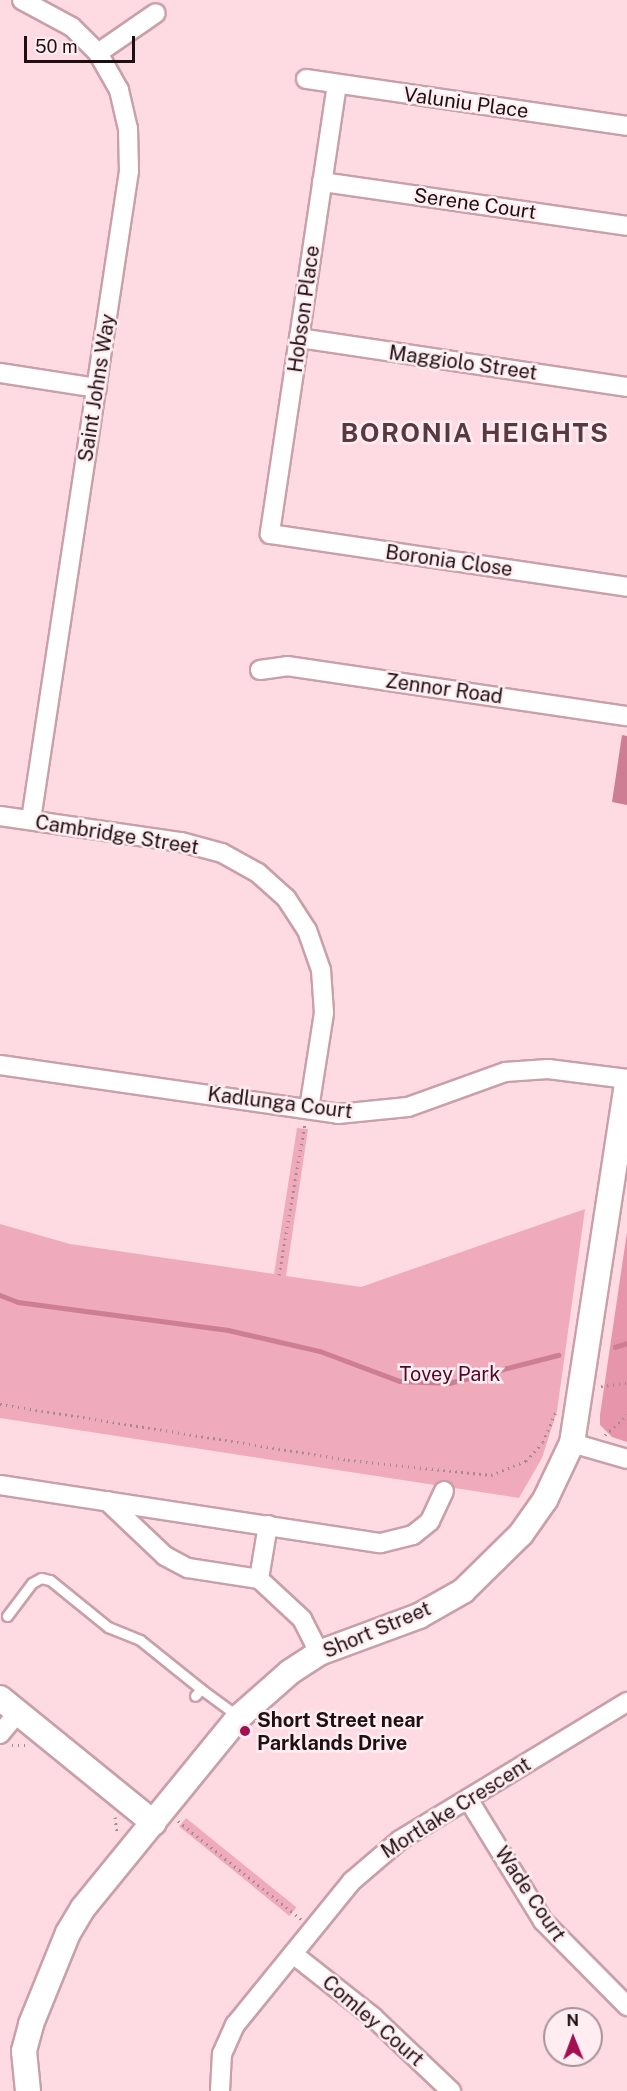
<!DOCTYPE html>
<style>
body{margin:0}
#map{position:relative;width:627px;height:2091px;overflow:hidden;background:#fedbe3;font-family:"Public Sans",sans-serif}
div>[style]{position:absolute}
.green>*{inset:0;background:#efaabb;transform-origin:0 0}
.forest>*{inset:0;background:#e695ab}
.water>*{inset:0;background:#cd7e94}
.stream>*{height:4.5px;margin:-2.25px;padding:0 2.25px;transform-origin:2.25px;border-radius:2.25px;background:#cd7e94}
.path>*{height:3px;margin-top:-1.5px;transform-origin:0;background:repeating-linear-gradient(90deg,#a58a90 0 1.5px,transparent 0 6px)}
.roads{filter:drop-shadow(2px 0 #c9a0aa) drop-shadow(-2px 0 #c9a0aa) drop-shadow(0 2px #c9a0aa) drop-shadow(0 -2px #c9a0aa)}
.lane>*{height:9px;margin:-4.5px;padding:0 4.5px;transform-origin:4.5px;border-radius:4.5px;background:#fff}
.street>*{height:18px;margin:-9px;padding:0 9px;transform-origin:9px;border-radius:9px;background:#fff}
.secondary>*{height:24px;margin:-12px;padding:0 12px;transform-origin:12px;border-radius:12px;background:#fff}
.dots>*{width:16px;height:16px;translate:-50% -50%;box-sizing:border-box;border:3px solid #ffedf1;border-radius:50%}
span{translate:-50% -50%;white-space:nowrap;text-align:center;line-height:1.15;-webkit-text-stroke:5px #ffedf1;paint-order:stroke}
.street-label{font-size:20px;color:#1d0f12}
.park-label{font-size:20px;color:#500725}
.poi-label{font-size:20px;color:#1d0f12;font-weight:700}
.left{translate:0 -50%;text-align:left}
.district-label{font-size:26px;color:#5a3841;font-weight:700;letter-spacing:1.5px}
.north{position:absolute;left:543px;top:2007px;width:60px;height:60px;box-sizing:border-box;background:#ffedf1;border:2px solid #a59498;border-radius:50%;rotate:359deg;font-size:16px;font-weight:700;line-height:24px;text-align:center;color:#1d0f12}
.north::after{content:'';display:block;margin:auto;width:21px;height:27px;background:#a31051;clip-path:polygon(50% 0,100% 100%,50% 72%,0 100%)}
.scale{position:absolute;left:24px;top:36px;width:111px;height:27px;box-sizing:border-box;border:3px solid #1d0f12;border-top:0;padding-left:8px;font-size:18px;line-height:21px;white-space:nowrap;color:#1d0f12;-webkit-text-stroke:4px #ffedf1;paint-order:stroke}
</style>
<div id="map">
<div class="green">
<i style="clip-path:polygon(297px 1128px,308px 1129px,286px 1276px,361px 1287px,585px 1209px,557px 1411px,542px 1458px,519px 1498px,0 1418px,0 1224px,70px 1244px,274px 1274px)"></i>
<i style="left:186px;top:1818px;width:142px;height:11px;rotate:39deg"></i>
</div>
<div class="forest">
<i style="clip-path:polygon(627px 1232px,627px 1442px,612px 1437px,600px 1425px,600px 1415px)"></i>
</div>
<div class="water">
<i style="clip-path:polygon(622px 735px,627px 736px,627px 805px,612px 802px)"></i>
</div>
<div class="stream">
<i style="left:0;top:1295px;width:19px;rotate:21deg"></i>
<i style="left:18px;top:1302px;width:212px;rotate:7.6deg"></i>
<i style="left:228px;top:1330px;width:94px;rotate:12.9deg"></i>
<i style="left:320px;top:1351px;width:85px;rotate:20.6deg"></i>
<i style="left:400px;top:1381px;width:49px;rotate:2.3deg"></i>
<i style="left:449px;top:1383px;width:113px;rotate:-14.4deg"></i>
<i style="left:615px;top:1347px;width:13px;rotate:-18deg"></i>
</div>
<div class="path">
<i style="left:279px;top:1275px;width:154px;rotate:-80.3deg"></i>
<i style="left:601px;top:1386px;width:26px;rotate:-7deg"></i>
<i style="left:0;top:1404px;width:352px;rotate:9.1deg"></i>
<i style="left:348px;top:1460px;width:144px;rotate:6deg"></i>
<i style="left:491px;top:1475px;width:38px;rotate:-22deg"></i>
<i style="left:526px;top:1461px;width:25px;rotate:-48deg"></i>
<i style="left:543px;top:1442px;width:33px;rotate:-67deg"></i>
<i style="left:605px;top:1435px;width:30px;rotate:-42deg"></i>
<i style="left:12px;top:1745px;width:15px"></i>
<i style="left:115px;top:1817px;width:17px;rotate:83deg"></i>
<i style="left:178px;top:1821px;width:159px;rotate:38.6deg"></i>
</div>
<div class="roads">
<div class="lane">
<i style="left:7px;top:1616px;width:41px;rotate:-52.9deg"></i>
<i style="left:32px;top:1583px;width:10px;rotate:-29deg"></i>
<i style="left:41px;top:1578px;width:9px;rotate:13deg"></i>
<i style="left:50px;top:1580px;width:75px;rotate:39deg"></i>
<i style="left:108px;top:1627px;width:35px;rotate:22deg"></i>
<i style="left:140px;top:1640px;width:78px;rotate:38.8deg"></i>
<i style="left:201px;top:1689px;width:9px;rotate:131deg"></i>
<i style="left:201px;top:1689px;width:47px;rotate:36.4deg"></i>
</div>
<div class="street">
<i style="left:22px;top:0;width:57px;rotate:28.4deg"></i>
<i style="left:72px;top:27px;width:37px;rotate:45deg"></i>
<i style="left:98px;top:53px;width:43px;rotate:60.4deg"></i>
<i style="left:119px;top:90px;width:39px;rotate:77deg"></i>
<i style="left:128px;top:128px;width:43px;rotate:88.7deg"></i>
<i style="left:129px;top:171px;width:656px;rotate:98.59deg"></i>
<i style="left:98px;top:53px;width:70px;rotate:-34.6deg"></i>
<i style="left:306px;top:79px;width:324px;rotate:8.3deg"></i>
<i style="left:337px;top:84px;width:455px;rotate:98.5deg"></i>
<i style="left:270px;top:534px;width:361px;rotate:8.4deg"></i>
<i style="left:322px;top:182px;width:308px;rotate:8.2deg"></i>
<i style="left:299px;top:338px;width:332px;rotate:8.5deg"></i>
<i style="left:0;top:373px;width:98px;rotate:8.8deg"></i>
<i style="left:260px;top:670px;width:27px;rotate:-8deg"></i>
<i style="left:287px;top:666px;width:344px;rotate:8.4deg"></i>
<i style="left:0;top:816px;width:183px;rotate:8.2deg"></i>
<i style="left:181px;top:842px;width:42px;rotate:15deg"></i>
<i style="left:222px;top:853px;width:41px;rotate:29.1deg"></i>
<i style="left:258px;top:873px;width:38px;rotate:42deg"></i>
<i style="left:286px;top:898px;width:38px;rotate:57deg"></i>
<i style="left:307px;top:930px;width:42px;rotate:70.7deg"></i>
<i style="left:321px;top:970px;width:43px;rotate:86deg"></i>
<i style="left:324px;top:1013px;width:97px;rotate:98.9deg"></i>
<i style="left:0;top:1065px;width:342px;rotate:8.2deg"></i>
<i style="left:338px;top:1114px;width:70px;rotate:-5.7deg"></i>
<i style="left:408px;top:1107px;width:103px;rotate:-19.8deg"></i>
<i style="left:505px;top:1072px;width:43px;rotate:-4deg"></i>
<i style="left:548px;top:1069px;width:80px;rotate:7.2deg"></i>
<i style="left:572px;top:1443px;width:57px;rotate:16.2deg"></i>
<i style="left:0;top:1485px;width:385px;rotate:8.7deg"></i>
<i style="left:381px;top:1543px;width:33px;rotate:-14deg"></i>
<i style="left:413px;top:1535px;width:22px;rotate:-39deg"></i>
<i style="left:430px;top:1521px;width:33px;rotate:-65deg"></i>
<i style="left:107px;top:1501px;width:80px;rotate:43.5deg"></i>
<i style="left:165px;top:1556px;width:26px;rotate:28deg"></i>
<i style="left:188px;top:1568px;width:72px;rotate:8.8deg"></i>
<i style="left:268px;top:1525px;width:55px;rotate:99.5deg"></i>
<i style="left:259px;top:1579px;width:59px;rotate:42.9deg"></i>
<i style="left:302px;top:1619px;width:38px;rotate:63deg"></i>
<i style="left:0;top:1734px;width:26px;rotate:-50deg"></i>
<i style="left:468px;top:1799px;width:143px;rotate:58.4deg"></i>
<i style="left:543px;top:1921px;width:120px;rotate:45.3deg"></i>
<i style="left:293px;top:1954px;width:102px;rotate:38.2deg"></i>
<i style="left:373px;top:2017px;width:108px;rotate:43.5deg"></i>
<i style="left:220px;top:2091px;width:37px;rotate:-87deg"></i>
<i style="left:222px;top:2054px;width:32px;rotate:-66deg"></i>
<i style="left:235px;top:2025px;width:186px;rotate:-50.9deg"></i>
<i style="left:352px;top:1881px;width:63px;rotate:-40.5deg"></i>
<i style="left:400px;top:1840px;width:266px;rotate:-31.3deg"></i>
</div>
<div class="secondary">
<i style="left:0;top:1698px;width:198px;rotate:39.1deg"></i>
<i style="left:28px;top:2091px;width:40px;rotate:-95.7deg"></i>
<i style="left:24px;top:2051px;width:28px;rotate:-75deg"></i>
<i style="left:31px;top:2024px;width:98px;rotate:-67.9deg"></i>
<i style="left:68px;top:1933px;width:29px;rotate:-59deg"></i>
<i style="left:83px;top:1908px;width:247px;rotate:-50.8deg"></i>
<i style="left:239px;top:1717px;width:68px;rotate:-41.4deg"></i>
<i style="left:290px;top:1672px;width:35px;rotate:-33deg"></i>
<i style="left:319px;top:1653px;width:107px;rotate:-20.3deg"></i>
<i style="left:419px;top:1616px;width:51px;rotate:-29.6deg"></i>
<i style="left:463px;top:1591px;width:81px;rotate:-44.5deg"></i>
<i style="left:521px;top:1534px;width:42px;rotate:-54.8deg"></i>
<i style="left:545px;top:1500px;width:63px;rotate:-64.7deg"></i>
<i style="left:572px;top:1443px;width:362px;rotate:-81.3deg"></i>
</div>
</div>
<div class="dots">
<i style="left:245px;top:1731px;background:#a31051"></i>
</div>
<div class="street-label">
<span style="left:466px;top:103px;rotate:8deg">Valuniu Place</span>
<span style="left:475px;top:204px;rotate:8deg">Serene Court</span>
<span style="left:304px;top:309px;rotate:-82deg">Hobson Place</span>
<span style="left:463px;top:363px;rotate:8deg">Maggiolo Street</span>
<span style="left:97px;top:388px;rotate:-81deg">Saint Johns Way</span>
<span style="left:449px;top:561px;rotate:8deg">Boronia Close</span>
<span style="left:444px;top:689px;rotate:8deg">Zennor Road</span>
<span style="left:117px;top:835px;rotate:9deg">Cambridge Street</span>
<span style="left:280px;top:1103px;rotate:7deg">Kadlunga Court</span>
<span style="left:377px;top:1630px;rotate:-23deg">Short Street</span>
<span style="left:456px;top:1808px;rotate:-32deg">Mortlake Crescent</span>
<span style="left:530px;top:1894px;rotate:56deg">Wade Court</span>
<span style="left:373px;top:2021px;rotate:41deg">Comley Court</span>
</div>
<div class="park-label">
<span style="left:450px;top:1374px">Tovey Park</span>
</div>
<div class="poi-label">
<span class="left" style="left:257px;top:1732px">Short Street near<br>Parklands Drive</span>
</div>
<div class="district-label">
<span style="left:475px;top:433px">BORONIA HEIGHTS</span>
</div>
<div class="north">N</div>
<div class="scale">50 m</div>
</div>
